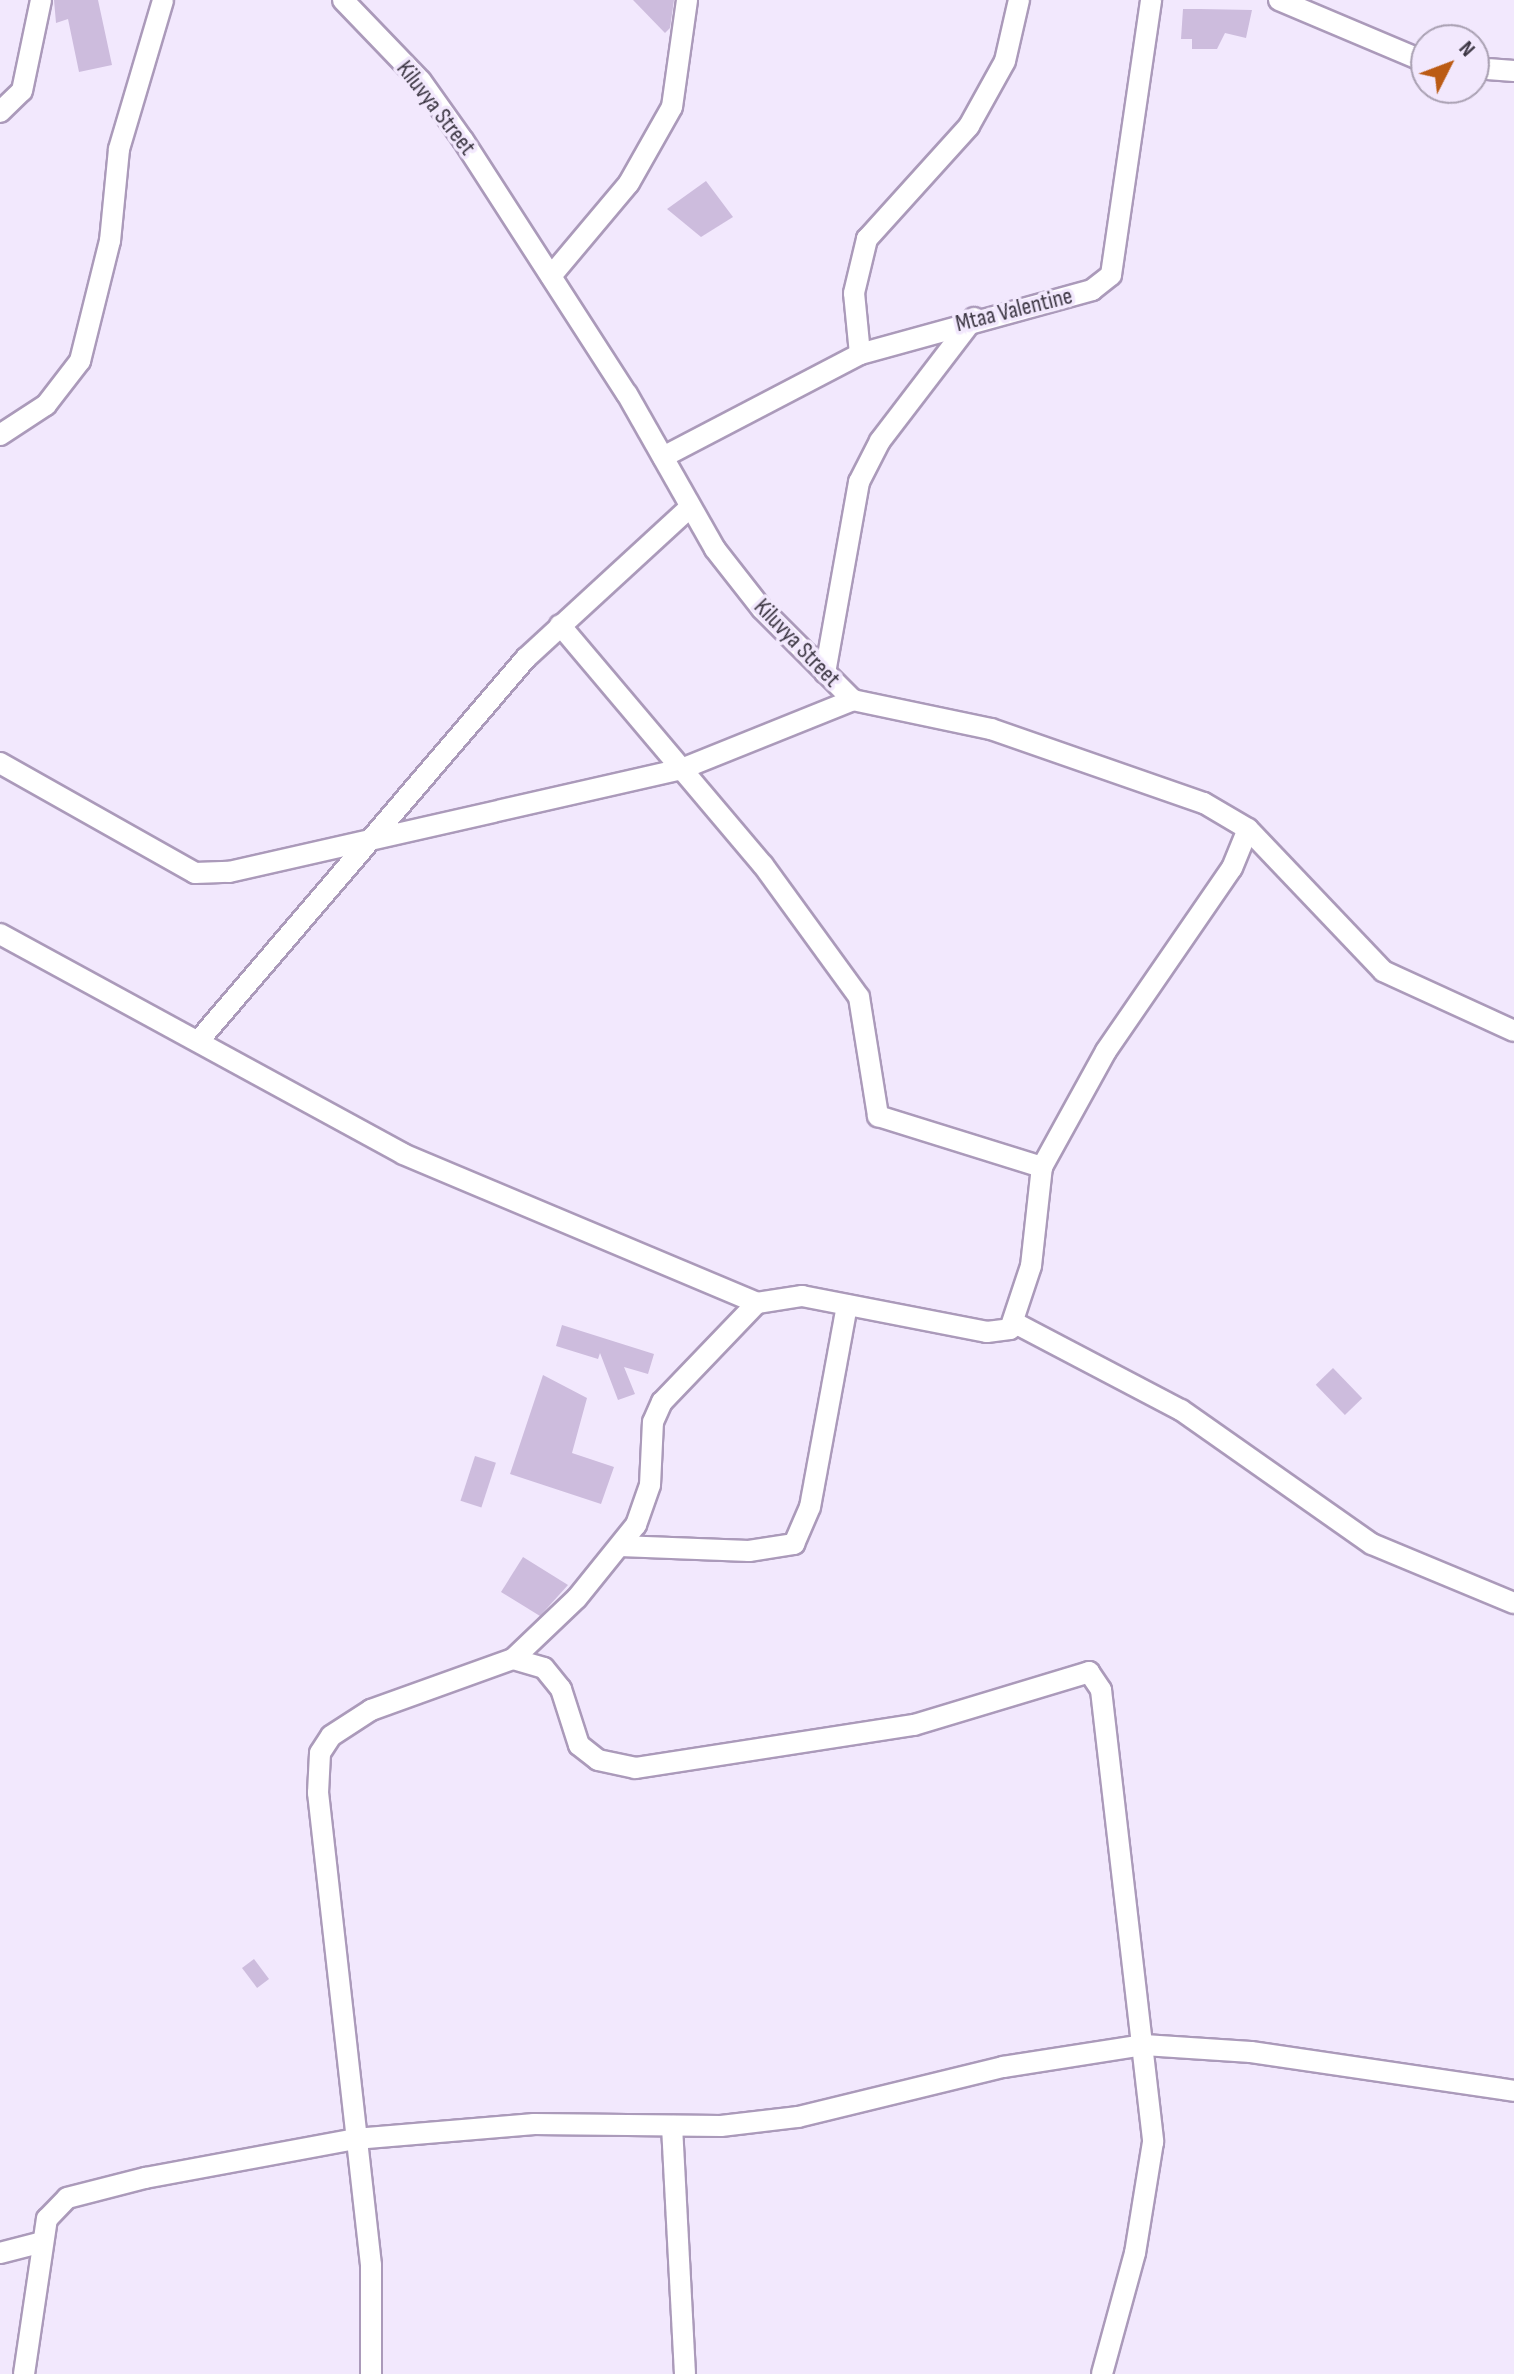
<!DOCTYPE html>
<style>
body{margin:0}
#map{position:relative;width:1514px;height:2374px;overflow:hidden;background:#f2e8fd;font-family:"Sofia Sans Condensed",sans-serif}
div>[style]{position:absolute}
.building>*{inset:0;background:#cdbcdd;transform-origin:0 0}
.roads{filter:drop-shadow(2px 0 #ab9aba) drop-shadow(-2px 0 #ab9aba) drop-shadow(0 2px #ab9aba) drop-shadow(0 -2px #ab9aba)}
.minor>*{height:20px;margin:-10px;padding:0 10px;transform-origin:10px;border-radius:10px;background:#fff}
span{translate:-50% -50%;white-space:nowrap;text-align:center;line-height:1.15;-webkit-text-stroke:7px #f2e8fd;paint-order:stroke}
.street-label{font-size:24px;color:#3b3542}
.north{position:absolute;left:1410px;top:24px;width:80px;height:80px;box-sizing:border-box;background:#f2e8fd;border:2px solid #a9a0b2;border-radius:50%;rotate:48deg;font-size:22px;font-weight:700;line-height:32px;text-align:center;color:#3b3542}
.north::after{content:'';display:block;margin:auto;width:28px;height:36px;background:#bb5b14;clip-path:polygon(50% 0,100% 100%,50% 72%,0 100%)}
</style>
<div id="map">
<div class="building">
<i style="clip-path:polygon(54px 0,98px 0,112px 65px,79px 72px,68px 19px,56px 23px)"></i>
<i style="clip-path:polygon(633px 0,674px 0,670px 28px,665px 33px)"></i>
<i style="clip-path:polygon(1183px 9px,1200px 9px,1252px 10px,1246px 38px,1225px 33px,1217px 49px,1192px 49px,1192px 39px,1181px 39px)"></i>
<i style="clip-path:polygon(706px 181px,733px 217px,701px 237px,667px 209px)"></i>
<i style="clip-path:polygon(562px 1325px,654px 1354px,648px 1374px,624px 1367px,635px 1394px,618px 1400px,600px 1353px,598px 1359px,556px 1346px)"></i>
<i style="left:1333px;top:1368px;width:42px;height:24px;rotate:46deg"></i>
<i style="clip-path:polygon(543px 1375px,587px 1398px,572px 1453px,614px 1467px,601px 1504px,510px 1474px)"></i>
<i style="left:475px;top:1456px;width:22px;height:47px;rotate:18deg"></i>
<i style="clip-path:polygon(523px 1557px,568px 1585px,540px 1616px,501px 1592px)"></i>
<i style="left:254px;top:1959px;width:25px;height:15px;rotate:53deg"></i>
</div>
<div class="roads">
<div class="minor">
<i style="left:343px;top:0;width:112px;rotate:46.1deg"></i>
<i style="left:421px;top:81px;width:72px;rotate:54.6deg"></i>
<i style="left:463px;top:140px;width:302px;rotate:57.2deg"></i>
<i style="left:627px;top:394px;width:178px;rotate:60.4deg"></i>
<i style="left:715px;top:549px;width:76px;rotate:51.9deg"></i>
<i style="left:762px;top:609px;width:129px;rotate:45deg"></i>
<i style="left:853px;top:700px;width:141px;rotate:11.9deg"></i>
<i style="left:991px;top:729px;width:225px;rotate:19.2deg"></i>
<i style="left:1204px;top:803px;width:51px;rotate:30.6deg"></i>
<i style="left:1248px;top:829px;width:196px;rotate:46.4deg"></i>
<i style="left:1383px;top:971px;width:144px;rotate:24.6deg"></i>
<i style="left:1279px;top:0;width:160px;rotate:22.9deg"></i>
<i style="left:1474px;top:68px;width:40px;rotate:4.3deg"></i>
<i style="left:0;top:112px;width:30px;rotate:-44deg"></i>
<i style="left:22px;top:91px;width:93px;rotate:-78.2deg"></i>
<i style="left:551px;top:276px;width:121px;rotate:-50deg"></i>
<i style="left:629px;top:183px;width:87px;rotate:-60.5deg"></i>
<i style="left:672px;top:107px;width:108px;rotate:-82deg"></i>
<i style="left:860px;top:354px;width:61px;rotate:-95.6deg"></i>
<i style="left:854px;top:293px;width:56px;rotate:-76.5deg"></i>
<i style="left:867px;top:239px;width:152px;rotate:-47.9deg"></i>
<i style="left:969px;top:126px;width:74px;rotate:-61deg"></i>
<i style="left:1005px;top:61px;width:63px;rotate:-77.1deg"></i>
<i style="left:0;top:435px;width:55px;rotate:-33.1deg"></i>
<i style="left:46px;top:405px;width:56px;rotate:-52.3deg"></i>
<i style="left:80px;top:361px;width:124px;rotate:-76deg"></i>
<i style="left:110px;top:241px;width:92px;rotate:-84.4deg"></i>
<i style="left:119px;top:149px;width:155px;rotate:-73.5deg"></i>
<i style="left:663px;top:457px;width:222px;rotate:-27.6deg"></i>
<i style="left:860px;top:354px;width:241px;rotate:-15.4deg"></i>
<i style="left:1092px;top:290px;width:24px;rotate:-38deg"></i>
<i style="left:1111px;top:275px;width:278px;rotate:-81.7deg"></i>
<i style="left:560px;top:625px;width:314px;rotate:49.8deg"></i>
<i style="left:763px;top:865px;width:163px;rotate:54deg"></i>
<i style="left:859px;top:997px;width:121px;rotate:80.9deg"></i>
<i style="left:878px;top:1116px;width:172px;rotate:17.3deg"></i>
<i style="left:825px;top:673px;width:194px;rotate:-79.9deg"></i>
<i style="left:859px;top:482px;width:46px;rotate:-62.9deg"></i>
<i style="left:880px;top:441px;width:155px;rotate:-52.6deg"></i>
<i style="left:0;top:763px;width:224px;rotate:29.4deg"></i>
<i style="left:195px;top:873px;width:34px;rotate:-2deg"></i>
<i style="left:229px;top:872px;width:461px;rotate:-12.8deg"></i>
<i style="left:679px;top:770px;width:188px;rotate:-21.9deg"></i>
<i style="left:0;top:934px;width:459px;rotate:28.6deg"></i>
<i style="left:403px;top:1154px;width:384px;rotate:22.8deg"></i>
<i style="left:201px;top:1038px;width:500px;rotate:-49.46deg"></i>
<i style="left:526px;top:658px;width:223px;rotate:-42.6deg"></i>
<i style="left:1015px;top:1323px;width:187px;rotate:27.7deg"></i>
<i style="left:1181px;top:1410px;width:233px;rotate:35.1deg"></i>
<i style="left:1372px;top:1544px;width:154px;rotate:22.6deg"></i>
<i style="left:620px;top:1546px;width:129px;rotate:2.2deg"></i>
<i style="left:749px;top:1551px;width:46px;rotate:-8.8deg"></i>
<i style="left:794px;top:1544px;width:40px;rotate:-66.6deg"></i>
<i style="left:810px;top:1507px;width:205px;rotate:-79.6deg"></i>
<i style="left:513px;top:1659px;width:88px;rotate:-43.6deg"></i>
<i style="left:577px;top:1598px;width:94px;rotate:-51.1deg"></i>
<i style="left:636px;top:1525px;width:42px;rotate:-70.7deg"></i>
<i style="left:650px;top:1485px;width:63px;rotate:-87.3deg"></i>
<i style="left:653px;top:1422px;width:22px;rotate:-66deg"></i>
<i style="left:662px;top:1402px;width:137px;rotate:-46.2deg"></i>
<i style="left:757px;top:1303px;width:46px;rotate:-8.8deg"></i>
<i style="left:802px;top:1296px;width:188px;rotate:11deg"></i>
<i style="left:987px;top:1332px;width:23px;rotate:-7deg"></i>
<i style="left:1010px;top:1329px;width:66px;rotate:-71.6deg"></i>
<i style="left:1031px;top:1266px;width:100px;rotate:-83.7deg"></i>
<i style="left:1042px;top:1167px;width:132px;rotate:-61.1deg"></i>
<i style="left:1106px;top:1051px;width:222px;rotate:-55.5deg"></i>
<i style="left:1232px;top:868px;width:42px;rotate:-67.7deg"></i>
<i style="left:672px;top:2126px;width:248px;rotate:87deg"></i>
<i style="left:0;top:2253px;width:40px;rotate:-14.4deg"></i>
<i style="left:24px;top:2374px;width:157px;rotate:-81.6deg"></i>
<i style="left:47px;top:2219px;width:29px;rotate:-46deg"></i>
<i style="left:67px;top:2198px;width:81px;rotate:-14.4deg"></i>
<i style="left:145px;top:2178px;width:214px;rotate:-10.5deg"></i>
<i style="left:355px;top:2139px;width:180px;rotate:-4.8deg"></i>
<i style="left:534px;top:2124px;width:187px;rotate:0.6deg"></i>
<i style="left:721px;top:2126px;width:78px;rotate:-6.7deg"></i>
<i style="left:798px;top:2117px;width:211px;rotate:-13.7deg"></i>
<i style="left:1003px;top:2067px;width:143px;rotate:-8.9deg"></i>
<i style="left:1144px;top:2045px;width:107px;rotate:3.7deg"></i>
<i style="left:1251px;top:2052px;width:266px;rotate:8.4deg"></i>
<i style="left:371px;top:2374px;width:109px;rotate:-90deg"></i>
<i style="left:371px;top:2265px;width:475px;rotate:-96.4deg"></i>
<i style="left:318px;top:1793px;width:40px;rotate:-87.1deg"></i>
<i style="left:320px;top:1753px;width:20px;rotate:-57deg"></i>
<i style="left:331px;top:1736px;width:48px;rotate:-33deg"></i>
<i style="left:371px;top:1710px;width:151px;rotate:-19.8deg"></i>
<i style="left:513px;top:1659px;width:32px;rotate:16deg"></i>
<i style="left:544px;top:1668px;width:27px;rotate:51deg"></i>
<i style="left:561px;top:1689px;width:59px;rotate:72.2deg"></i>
<i style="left:579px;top:1745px;width:24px;rotate:38deg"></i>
<i style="left:598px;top:1760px;width:38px;rotate:12deg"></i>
<i style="left:635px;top:1768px;width:282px;rotate:-8.8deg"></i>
<i style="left:914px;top:1725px;width:183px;rotate:-16.8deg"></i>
<i style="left:1089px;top:1672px;width:22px;rotate:56deg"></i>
<i style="left:1101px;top:1690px;width:455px;rotate:83.4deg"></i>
<i style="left:1153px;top:2142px;width:112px;rotate:99.2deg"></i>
<i style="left:1135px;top:2253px;width:125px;rotate:105.3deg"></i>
</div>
</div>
<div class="street-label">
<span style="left:436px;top:108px;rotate:52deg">Kiluvya Street</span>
<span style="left:1014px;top:310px;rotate:-14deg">Mtaa Valentine</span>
<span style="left:797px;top:643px;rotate:46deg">Kiluvya Street</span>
</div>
<div class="north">N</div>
</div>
